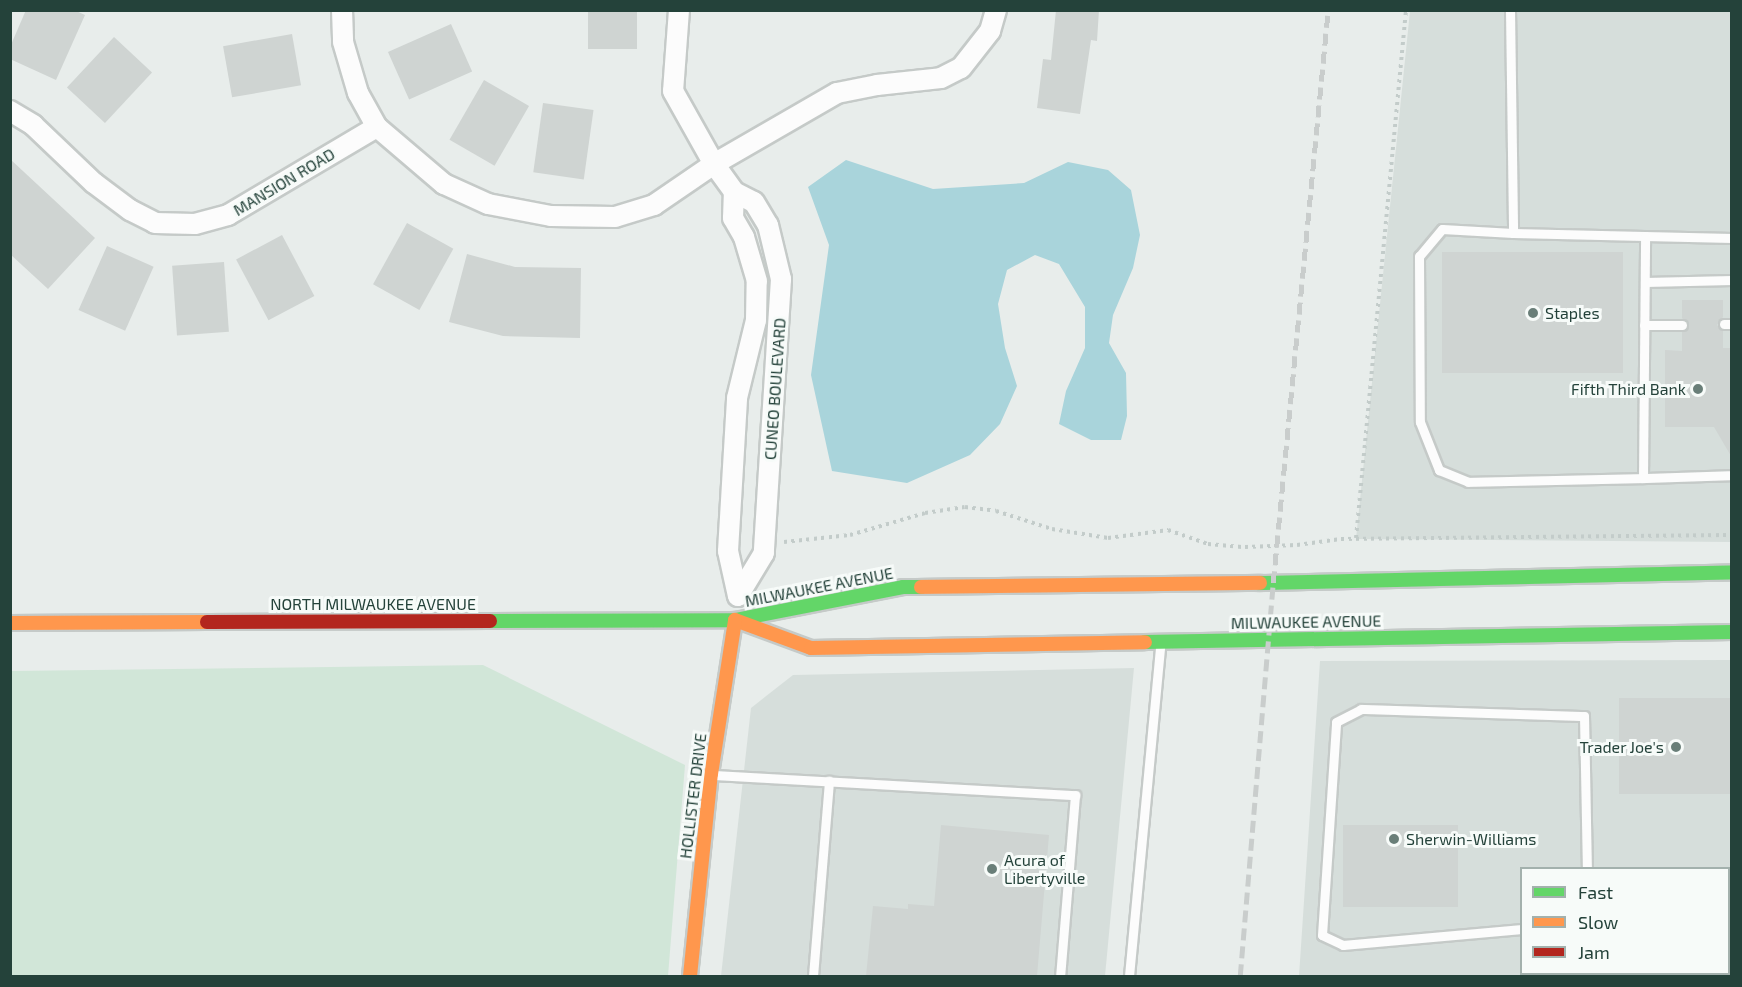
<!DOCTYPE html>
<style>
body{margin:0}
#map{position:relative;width:1742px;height:987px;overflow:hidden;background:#e8edeb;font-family:"Exo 2",sans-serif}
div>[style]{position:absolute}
.built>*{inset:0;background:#d6dedb}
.green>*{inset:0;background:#d1e6d8}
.water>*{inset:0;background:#a9d4db}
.building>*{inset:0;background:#cfd4d2;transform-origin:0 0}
.path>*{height:4px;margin-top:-2px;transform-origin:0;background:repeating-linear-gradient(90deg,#c3ccca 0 3px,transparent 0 7.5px)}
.roads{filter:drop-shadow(2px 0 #c5cac8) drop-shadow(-2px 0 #c5cac8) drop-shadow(0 2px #c5cac8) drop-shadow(0 -2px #c5cac8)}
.lane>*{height:9px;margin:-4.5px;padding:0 4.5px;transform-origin:4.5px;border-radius:4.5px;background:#fcfcfc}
.street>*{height:20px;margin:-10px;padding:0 10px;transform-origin:10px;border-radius:10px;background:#fcfcfc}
.fast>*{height:14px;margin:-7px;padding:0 7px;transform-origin:7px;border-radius:7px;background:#63d668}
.slow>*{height:14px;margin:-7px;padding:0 7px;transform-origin:7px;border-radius:7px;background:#ff974d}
.jam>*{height:14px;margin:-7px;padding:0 7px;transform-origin:7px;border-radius:7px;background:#b3261e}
.rail>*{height:4.5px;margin-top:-2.25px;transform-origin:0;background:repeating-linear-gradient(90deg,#c9cdcc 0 12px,transparent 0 18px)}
.dots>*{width:16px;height:16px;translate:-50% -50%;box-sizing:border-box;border:3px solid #f7fbf9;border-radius:50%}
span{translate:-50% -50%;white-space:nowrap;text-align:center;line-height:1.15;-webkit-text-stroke:6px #f7fbf9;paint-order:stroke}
.street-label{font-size:16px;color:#24423a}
.poi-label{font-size:16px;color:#24423a}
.left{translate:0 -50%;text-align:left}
.right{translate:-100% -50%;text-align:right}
.frame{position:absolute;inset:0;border:12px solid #24423a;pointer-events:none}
.legend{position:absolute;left:1520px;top:867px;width:210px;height:108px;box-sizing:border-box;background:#f7fbf9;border:2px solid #a3b1ad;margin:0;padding:8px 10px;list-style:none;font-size:18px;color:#24423a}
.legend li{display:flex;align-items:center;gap:12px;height:30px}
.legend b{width:30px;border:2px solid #a3b1ad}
</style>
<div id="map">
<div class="built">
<i style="clip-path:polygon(1410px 11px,1731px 11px,1731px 542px,1356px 539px)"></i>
<i style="clip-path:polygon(evenodd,1731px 660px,1731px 976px,1299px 976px,1320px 661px,1731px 660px,1522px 868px,1728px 868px,1728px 974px,1522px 974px,1522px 868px)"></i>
<i style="clip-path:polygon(1134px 668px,1105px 976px,721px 976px,751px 708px,793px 675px)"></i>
</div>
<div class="green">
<i style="clip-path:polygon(483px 665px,685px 765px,668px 976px,11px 976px,11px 671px)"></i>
</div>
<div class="water">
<i style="clip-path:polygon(846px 160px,933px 189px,1024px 183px,1068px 162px,1108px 170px,1131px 190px,1140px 235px,1133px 268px,1113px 315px,1109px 343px,1126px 373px,1127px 416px,1121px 440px,1091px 440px,1059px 424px,1066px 391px,1085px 348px,1085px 307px,1059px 264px,1035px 255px,1007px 270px,998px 304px,1005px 348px,1017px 386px,1000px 424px,970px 455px,907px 483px,832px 471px,811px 375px,829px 245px,808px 187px)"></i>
</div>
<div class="building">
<i style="clip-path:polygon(26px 10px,74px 10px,85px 15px,56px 80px,10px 59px,10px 47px)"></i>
<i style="left:588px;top:10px;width:49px;height:39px"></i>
<i style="clip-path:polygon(1056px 10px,1099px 10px,1097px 41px,1091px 40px,1080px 114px,1037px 108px,1043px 59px,1051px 60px)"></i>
<i style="left:451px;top:24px;width:52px;height:69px;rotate:66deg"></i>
<i style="left:292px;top:34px;width:52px;height:70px;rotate:80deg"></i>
<i style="left:114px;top:37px;width:52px;height:69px;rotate:43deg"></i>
<i style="left:484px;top:80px;width:52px;height:69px;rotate:30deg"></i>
<i style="left:543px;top:103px;width:51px;height:70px;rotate:8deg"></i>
<i style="clip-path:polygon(10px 159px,95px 238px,48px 289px,10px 254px)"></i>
<i style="left:407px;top:223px;width:53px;height:70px;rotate:29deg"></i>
<i style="left:282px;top:235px;width:69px;height:52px;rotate:62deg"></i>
<i style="left:107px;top:246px;width:51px;height:70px;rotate:24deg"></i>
<i style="left:1623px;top:252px;width:121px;height:181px;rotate:90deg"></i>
<i style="clip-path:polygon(467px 254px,515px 267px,581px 268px,580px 338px,503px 336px,449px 322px)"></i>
<i style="left:224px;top:262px;width:70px;height:52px;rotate:86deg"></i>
<i style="clip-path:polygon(1682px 300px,1723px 300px,1723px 317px,1717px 325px,1723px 331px,1723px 348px,1731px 348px,1731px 456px,1714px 427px,1665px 427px,1665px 350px,1682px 351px,1682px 332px,1689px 326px,1682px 318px)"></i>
<i style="left:1731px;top:698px;width:96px;height:112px;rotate:90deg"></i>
<i style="clip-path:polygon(941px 825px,1049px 835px,1037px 976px,866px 976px,873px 906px,908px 909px,908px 904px,934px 906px)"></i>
<i style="left:1343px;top:825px;width:115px;height:82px"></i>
</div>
<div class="path">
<i style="left:1356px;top:538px;width:530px;rotate:-84.59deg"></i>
<i style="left:784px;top:542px;width:66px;rotate:-6.1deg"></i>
<i style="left:850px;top:535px;width:78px;rotate:-16.3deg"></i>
<i style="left:925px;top:513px;width:40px;rotate:-8.5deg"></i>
<i style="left:965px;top:507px;width:31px;rotate:7deg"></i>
<i style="left:996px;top:511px;width:59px;rotate:17.8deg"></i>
<i style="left:1052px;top:529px;width:57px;rotate:9.1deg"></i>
<i style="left:1108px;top:538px;width:61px;rotate:-7.6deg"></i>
<i style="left:1168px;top:530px;width:42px;rotate:19.3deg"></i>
<i style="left:1208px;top:544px;width:37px;rotate:5deg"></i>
<i style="left:1245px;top:547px;width:52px;rotate:-2.2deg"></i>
<i style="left:1297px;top:545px;width:44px;rotate:-7.8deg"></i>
<i style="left:1341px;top:539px;width:391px;rotate:-0.6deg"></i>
</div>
<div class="roads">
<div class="lane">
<i style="left:1510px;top:10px;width:223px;rotate:89.2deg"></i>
<i style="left:1513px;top:233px;width:219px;rotate:1.3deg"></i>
<i style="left:1513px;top:233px;width:71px;rotate:-176.8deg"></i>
<i style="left:1442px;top:229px;width:35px;rotate:130deg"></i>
<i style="left:1419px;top:256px;width:166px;rotate:89.7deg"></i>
<i style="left:1420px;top:422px;width:52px;rotate:68.4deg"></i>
<i style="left:1439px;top:470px;width:31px;rotate:22deg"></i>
<i style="left:1468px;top:482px;width:175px;rotate:-1.3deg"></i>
<i style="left:1643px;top:478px;width:242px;rotate:-89.5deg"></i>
<i style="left:1645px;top:282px;width:87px;rotate:-1.3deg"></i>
<i style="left:1724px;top:324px;width:8px"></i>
<i style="left:1644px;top:325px;width:38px"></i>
<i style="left:1643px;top:478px;width:89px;rotate:-1.9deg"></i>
<i style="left:714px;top:775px;width:362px;rotate:3.2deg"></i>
<i style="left:1075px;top:795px;width:182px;rotate:94.7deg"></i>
<i style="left:1728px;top:898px;width:4px;rotate:-14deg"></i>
<i style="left:1522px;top:929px;width:180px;rotate:174.9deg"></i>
<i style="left:1343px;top:945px;width:23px;rotate:-155deg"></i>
<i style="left:1322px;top:935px;width:213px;rotate:-86.2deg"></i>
<i style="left:1336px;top:722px;width:28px;rotate:-27deg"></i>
<i style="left:1361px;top:709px;width:223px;rotate:1.8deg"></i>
<i style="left:1584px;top:716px;width:152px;rotate:88.9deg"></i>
<i style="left:813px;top:976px;width:196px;rotate:-85.3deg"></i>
<i style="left:1129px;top:976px;width:331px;rotate:-84.6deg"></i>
</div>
<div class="street">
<i style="left:342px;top:10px;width:32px;rotate:88deg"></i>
<i style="left:343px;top:42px;width:53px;rotate:73.6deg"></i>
<i style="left:358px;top:93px;width:39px;rotate:61deg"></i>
<i style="left:377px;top:127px;width:88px;rotate:40.4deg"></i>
<i style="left:444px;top:184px;width:48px;rotate:24.4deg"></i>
<i style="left:488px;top:204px;width:64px;rotate:10.8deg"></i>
<i style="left:551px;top:216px;width:64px;rotate:0.9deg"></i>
<i style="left:615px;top:217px;width:41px;rotate:-17.1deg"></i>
<i style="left:654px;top:205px;width:73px;rotate:-34.3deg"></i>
<i style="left:714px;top:164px;width:142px;rotate:-30deg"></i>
<i style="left:837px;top:93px;width:41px;rotate:-11.3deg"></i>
<i style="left:877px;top:85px;width:64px;rotate:-6.2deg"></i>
<i style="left:941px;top:78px;width:22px;rotate:-27deg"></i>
<i style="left:961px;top:68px;width:47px;rotate:-51.9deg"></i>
<i style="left:990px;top:31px;width:22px;rotate:-74deg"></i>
<i style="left:679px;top:10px;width:81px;rotate:94.2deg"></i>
<i style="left:673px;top:91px;width:84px;rotate:60.7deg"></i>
<i style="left:714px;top:164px;width:34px;rotate:54deg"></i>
<i style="left:10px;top:111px;width:27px;rotate:31deg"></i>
<i style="left:33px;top:125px;width:84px;rotate:43.6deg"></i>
<i style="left:94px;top:183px;width:45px;rotate:36.9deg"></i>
<i style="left:130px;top:210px;width:28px;rotate:27deg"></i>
<i style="left:155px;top:223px;width:40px;rotate:1.4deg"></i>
<i style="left:195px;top:224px;width:34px;rotate:-15deg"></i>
<i style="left:228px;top:215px;width:173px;rotate:-30.6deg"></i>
<i style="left:734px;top:192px;width:22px;rotate:27deg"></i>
<i style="left:754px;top:202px;width:27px;rotate:59deg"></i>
<i style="left:768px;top:225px;width:56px;rotate:76.5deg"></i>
<i style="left:781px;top:279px;width:275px;rotate:93.6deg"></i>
<i style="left:764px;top:553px;width:50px;rotate:121.2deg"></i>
<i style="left:738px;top:596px;width:46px;rotate:-102.5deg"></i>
<i style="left:728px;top:551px;width:153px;rotate:-86.6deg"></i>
<i style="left:737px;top:398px;width:80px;rotate:-76.3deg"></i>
<i style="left:756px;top:320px;width:39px;rotate:-89deg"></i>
<i style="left:757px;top:281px;width:46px;rotate:-106.5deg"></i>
<i style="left:744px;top:237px;width:22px;rotate:-120deg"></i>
<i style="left:733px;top:218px;width:26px;rotate:-88deg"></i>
</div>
<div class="fast">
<i style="left:1260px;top:583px;width:472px;rotate:-1.3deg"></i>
<i style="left:490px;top:621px;width:245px;rotate:-0.2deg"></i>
<i style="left:735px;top:620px;width:171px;rotate:-11.1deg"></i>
<i style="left:903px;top:587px;width:18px"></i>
<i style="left:1145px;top:642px;width:587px;rotate:-0.98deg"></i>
</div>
<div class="slow">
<i style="left:921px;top:587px;width:339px;rotate:-0.7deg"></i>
<i style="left:735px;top:620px;width:81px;rotate:20.2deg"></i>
<i style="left:811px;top:648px;width:334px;rotate:-1deg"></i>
<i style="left:10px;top:623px;width:197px;rotate:-0.3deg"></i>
<i style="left:690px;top:976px;width:203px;rotate:-84.1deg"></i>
<i style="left:711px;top:774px;width:156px;rotate:-81.1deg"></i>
</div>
<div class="jam">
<i style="left:207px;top:622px;width:283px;rotate:-0.2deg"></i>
</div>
</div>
<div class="rail">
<i style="left:1240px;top:976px;width:394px;rotate:-85.2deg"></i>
<i style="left:1273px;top:583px;width:576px;rotate:-84.52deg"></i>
</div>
<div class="dots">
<i style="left:1533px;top:313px;background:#697e78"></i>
<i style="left:1698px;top:389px;background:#697e78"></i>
<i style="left:1676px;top:747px;background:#697e78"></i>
<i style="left:1394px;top:839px;background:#697e78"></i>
<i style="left:992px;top:869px;background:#697e78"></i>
</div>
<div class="street-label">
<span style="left:284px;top:182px;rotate:-31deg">MANSION ROAD</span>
<span style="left:775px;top:389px;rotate:-86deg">CUNEO BOULEVARD</span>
<span style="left:819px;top:587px;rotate:-11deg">MILWAUKEE AVENUE</span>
<span style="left:373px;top:604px">NORTH MILWAUKEE AVENUE</span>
<span style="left:1306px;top:622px;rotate:-1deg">MILWAUKEE AVENUE</span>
<span style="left:693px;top:796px;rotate:-83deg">HOLLISTER DRIVE</span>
</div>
<div class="poi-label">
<span class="left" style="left:1545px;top:313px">Staples</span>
<span class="right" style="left:1686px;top:389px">Fifth Third Bank</span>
<span class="right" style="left:1664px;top:747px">Trader Joe's</span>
<span class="left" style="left:1406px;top:839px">Sherwin-Williams</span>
<span class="left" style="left:1004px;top:869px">Acura of<br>Libertyville</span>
</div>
<div class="frame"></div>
<ul class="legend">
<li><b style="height:8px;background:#63d668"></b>Fast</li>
<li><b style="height:8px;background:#ff974d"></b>Slow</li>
<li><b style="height:8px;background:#b3261e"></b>Jam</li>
</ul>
</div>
